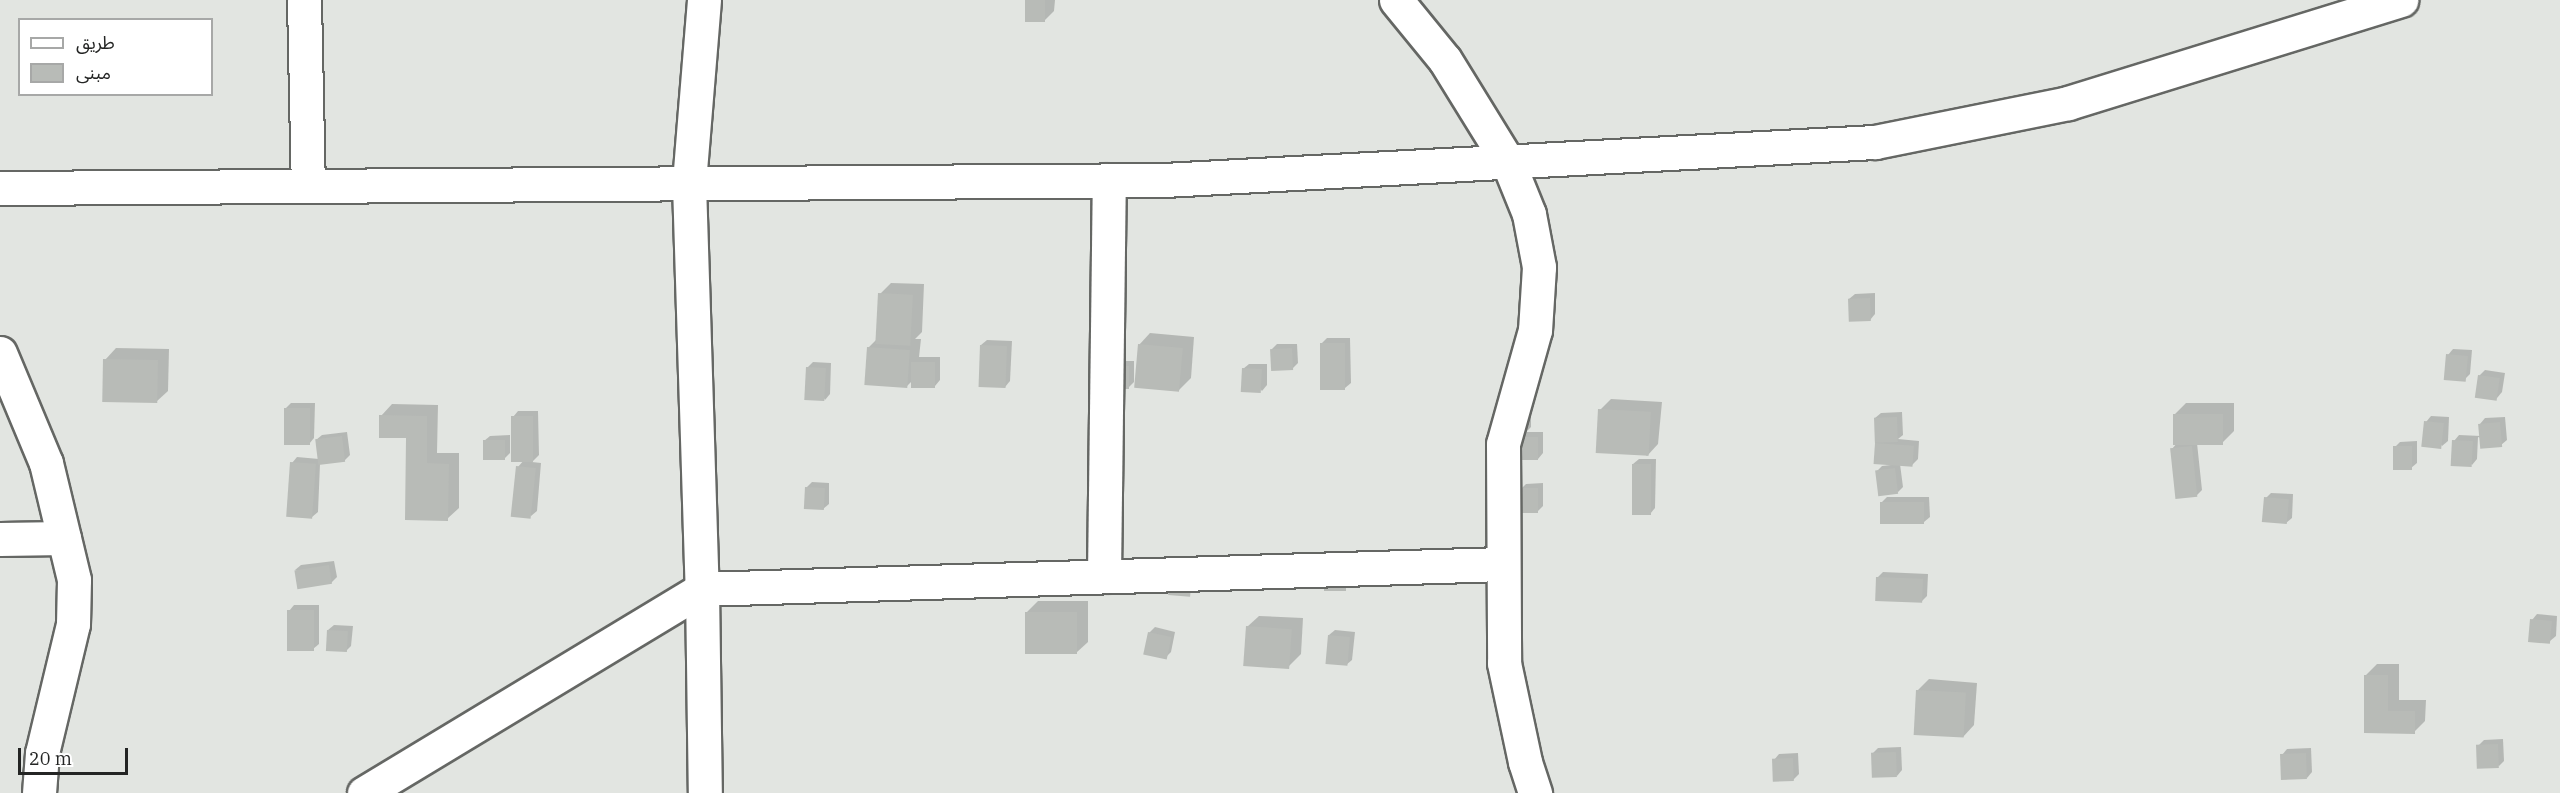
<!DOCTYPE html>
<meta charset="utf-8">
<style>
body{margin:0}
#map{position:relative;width:2560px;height:793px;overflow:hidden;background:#e2e5e1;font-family:"IBM Plex Serif","Noto Sans Arabic",serif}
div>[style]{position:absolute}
.shadow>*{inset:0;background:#0003}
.building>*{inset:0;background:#b8bbb7;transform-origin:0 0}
.roads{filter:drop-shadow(2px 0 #656764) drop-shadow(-2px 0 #656764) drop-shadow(0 2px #656764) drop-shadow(0 -2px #656764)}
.minor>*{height:33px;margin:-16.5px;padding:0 16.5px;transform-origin:16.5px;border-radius:16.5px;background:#fff}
span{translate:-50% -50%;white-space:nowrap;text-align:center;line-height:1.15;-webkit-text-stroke:5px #fff;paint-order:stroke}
.legend{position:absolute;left:18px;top:18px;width:195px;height:78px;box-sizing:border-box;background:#fff;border:2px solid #a7a8a7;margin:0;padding:8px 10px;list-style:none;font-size:18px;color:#242524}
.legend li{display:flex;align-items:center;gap:12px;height:30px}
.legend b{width:30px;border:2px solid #a7a8a7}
.scale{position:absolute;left:18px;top:748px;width:110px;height:27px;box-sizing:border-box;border:3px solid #242524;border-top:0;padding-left:8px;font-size:18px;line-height:21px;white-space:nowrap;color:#242524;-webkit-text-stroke:4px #fff;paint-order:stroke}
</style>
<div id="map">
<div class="shadow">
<i style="clip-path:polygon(1026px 0,1055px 0,1054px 11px,1043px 22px)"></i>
<i style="clip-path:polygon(891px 283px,924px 284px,922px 332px,915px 339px,921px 339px,919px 357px,940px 357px,940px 380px,935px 386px,913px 380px,906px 387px,868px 348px,878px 338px,880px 294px)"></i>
<i style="clip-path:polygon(1875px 293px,1875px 314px,1870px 320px,1849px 299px,1855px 294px)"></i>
<i style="clip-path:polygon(1150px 333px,1194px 337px,1191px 378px,1179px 390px,1139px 345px)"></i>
<i style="clip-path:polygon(1327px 338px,1350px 338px,1351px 383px,1345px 388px,1321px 344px)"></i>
<i style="clip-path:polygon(987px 340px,1012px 341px,1010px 381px,1005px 387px,981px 345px)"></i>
<i style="clip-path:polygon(1277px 344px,1297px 344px,1298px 363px,1293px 368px,1271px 350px)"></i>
<i style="clip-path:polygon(116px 348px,169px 349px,168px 391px,156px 402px,105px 360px)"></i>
<i style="clip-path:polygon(2453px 349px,2472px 350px,2470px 374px,2465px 379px,2448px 355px)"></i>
<i style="clip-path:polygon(1114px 361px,1134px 361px,1134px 382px,1128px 388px)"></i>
<i style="clip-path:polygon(813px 362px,831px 363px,830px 394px,825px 400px,807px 368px)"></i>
<i style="clip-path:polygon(1249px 364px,1267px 364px,1267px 385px,1262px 391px,1243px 369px)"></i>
<i style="clip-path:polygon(2485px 370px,2505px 373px,2502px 392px,2497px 398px,2479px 376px)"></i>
<i style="clip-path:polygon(1611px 399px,1662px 402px,1658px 444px,1647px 456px,1600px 410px)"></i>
<i style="clip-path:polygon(291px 403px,315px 403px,314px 438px,309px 444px,286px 408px)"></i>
<i style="clip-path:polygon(2186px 403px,2234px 403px,2234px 431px,2223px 442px,2197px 443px,2202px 490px,2196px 496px,2172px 449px,2177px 443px,2174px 415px)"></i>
<i style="clip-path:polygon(392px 404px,438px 405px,437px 453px,459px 453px,459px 508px,447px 519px,408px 436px,381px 416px)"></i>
<i style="clip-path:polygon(1510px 405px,1531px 406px,1531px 427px,1526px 432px,1543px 432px,1543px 453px,1538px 459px,1503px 432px)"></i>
<i style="clip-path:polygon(518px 411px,538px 411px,539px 455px,532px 462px,541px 463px,537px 511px,531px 516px,518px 467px,524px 460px,513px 417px)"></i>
<i style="clip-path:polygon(1902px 412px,1903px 435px,1898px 439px,1919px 441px,1918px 459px,1912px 465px,1900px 464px,1903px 487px,1898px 492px,1876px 472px,1882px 466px,1891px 465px,1875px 462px,1875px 418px,1881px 413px)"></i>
<i style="clip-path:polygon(2431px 416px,2449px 417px,2448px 441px,2442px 446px,2426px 422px)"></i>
<i style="clip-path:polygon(2505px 417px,2507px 440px,2501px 445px,2478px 437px,2477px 459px,2472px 465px,2454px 441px,2459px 435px,2481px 436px,2480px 424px,2485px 418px)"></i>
<i style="clip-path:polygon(347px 432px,350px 455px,344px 461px,320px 464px,318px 512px,312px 517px,292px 463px,297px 457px,319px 459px,316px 440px,322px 435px)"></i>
<i style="clip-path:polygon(510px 435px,510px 453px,504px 459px,484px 441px,490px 436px)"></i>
<i style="clip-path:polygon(2417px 441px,2417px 463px,2411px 468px,2395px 447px,2400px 442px)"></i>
<i style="clip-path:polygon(1639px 459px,1656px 459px,1655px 508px,1650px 514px,1633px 464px)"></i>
<i style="clip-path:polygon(812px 482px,829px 483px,829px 504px,823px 509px,806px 488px)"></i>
<i style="clip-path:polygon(1543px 483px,1543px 506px,1537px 512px,1520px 490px,1526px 484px)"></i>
<i style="clip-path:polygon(2271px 493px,2293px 494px,2292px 518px,2286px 523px,2266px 498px)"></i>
<i style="clip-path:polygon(1887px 497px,1929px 497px,1930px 517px,1924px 522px,1881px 503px)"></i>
<i style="clip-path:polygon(334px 561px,337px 577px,331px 583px,295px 570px,301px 565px)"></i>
<i style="clip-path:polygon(1883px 572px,1928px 574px,1927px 596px,1921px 602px,1877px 578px)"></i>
<i style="clip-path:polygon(1038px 601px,1088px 601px,1088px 642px,1076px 653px,1026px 613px)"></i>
<i style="clip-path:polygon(294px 605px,319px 605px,319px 644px,313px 649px,289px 611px)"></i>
<i style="clip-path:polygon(2537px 614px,2557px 616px,2556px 636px,2550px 641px,2532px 620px)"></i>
<i style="clip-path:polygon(1259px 616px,1303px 618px,1301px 654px,1289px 666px,1247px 627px)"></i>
<i style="clip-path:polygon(334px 625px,353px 626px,351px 646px,346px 651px,328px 630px)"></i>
<i style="clip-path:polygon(1155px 627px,1175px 632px,1171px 652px,1165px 658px,1149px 633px)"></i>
<i style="clip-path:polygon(1335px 630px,1355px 632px,1352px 660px,1346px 665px,1329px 635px)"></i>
<i style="clip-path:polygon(2377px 664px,2399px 664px,2399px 700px,2426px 700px,2425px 721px,2414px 732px,2365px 732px,2365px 676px)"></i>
<i style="clip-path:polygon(1929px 679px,1977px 683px,1974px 725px,1963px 737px,1917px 691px)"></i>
<i style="clip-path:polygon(2503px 739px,2504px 761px,2499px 766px,2478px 746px,2484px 740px)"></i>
<i style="clip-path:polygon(1901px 747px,1902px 770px,1897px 776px,1872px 754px,1878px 748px)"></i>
<i style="clip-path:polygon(2311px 748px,2312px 772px,2307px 778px,2282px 755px,2287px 749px)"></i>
<i style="clip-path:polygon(1798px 753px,1799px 774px,1793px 780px,1774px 760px,1779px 754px)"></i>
</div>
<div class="building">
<i style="left:1025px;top:0;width:20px;height:22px"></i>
<i style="left:878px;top:293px;width:35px;height:51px;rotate:3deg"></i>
<i style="left:1870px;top:298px;width:23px;height:22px;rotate:88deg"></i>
<i style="left:1320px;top:343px;width:25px;height:47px"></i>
<i style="left:1138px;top:344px;width:45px;height:44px;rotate:5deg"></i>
<i style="left:980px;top:345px;width:27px;height:42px;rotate:2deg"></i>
<i style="left:867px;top:347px;width:43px;height:38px;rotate:4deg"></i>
<i style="left:1292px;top:348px;width:22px;height:22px;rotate:87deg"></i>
<i style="left:2446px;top:354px;width:22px;height:26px;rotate:5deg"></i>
<i style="left:103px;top:359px;width:55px;height:43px;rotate:1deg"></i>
<i style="left:911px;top:362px;width:24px;height:26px"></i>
<i style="left:1107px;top:366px;width:22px;height:23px"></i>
<i style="left:806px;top:367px;width:20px;height:33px;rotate:3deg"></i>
<i style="left:1242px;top:368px;width:20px;height:24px;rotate:3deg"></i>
<i style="left:2478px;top:375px;width:22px;height:23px;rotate:8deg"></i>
<i style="left:284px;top:408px;width:26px;height:37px"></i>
<i style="left:1598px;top:409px;width:53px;height:44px;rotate:3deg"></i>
<i style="left:2173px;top:414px;width:50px;height:31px"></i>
<i style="clip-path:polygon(379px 415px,427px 416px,427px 463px,449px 464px,448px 521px,405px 520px,406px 438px,379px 438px)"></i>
<i style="left:511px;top:416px;width:22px;height:46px"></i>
<i style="left:1897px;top:417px;width:25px;height:23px;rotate:88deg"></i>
<i style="left:2424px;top:421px;width:20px;height:26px;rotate:6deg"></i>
<i style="left:2500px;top:422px;width:25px;height:22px;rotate:85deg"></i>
<i style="left:342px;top:436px;width:26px;height:27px;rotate:83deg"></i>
<i style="left:1496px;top:437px;width:42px;height:23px"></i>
<i style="left:505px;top:440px;width:20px;height:22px;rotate:90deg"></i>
<i style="left:2452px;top:440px;width:21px;height:26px;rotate:3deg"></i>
<i style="left:1875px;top:443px;width:39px;height:21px;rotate:4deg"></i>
<i style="left:2192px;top:446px;width:51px;height:22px;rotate:84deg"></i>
<i style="left:2412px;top:446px;width:24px;height:19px;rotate:90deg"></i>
<i style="left:290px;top:462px;width:26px;height:55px;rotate:4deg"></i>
<i style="left:1632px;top:464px;width:19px;height:51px"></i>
<i style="left:516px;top:466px;width:20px;height:51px;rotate:6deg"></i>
<i style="left:1895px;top:468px;width:26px;height:20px;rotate:83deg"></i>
<i style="left:805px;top:487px;width:20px;height:22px;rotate:3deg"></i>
<i style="left:1538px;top:488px;width:25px;height:19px;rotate:90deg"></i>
<i style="left:2264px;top:497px;width:25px;height:25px;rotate:5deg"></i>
<i style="left:1880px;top:502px;width:44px;height:22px"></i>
<i style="left:329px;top:565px;width:19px;height:35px;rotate:81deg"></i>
<i style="left:1324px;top:569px;width:22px;height:22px"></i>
<i style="left:1170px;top:574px;width:22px;height:21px;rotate:5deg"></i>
<i style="left:1876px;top:577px;width:47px;height:24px;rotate:2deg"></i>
<i style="left:287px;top:610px;width:27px;height:41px"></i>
<i style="left:1025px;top:612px;width:52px;height:42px"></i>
<i style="left:2530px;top:619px;width:22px;height:23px;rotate:5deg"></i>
<i style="left:1246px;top:626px;width:46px;height:40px;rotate:4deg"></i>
<i style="left:327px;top:630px;width:21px;height:21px;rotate:3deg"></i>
<i style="left:1148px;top:632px;width:24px;height:23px;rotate:12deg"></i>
<i style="left:1328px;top:635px;width:22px;height:29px;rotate:5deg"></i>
<i style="clip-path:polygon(2364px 675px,2388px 675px,2388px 711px,2415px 711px,2415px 734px,2364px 733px)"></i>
<i style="left:1916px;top:690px;width:50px;height:45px;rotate:3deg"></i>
<i style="left:2498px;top:744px;width:24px;height:22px;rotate:88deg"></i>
<i style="left:1896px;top:752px;width:25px;height:25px;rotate:88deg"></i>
<i style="left:2306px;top:753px;width:26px;height:26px;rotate:88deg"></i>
<i style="left:1793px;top:758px;width:23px;height:21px;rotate:88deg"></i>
</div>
<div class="roads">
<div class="minor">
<i style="left:304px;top:0;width:186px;rotate:88.8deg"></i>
<i style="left:704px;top:0;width:185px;rotate:94.7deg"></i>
<i style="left:689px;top:184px;width:405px;rotate:88.2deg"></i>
<i style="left:702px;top:589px;width:204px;rotate:89.2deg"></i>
<i style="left:1396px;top:0;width:77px;rotate:50.8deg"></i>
<i style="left:1445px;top:60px;width:120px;rotate:58.3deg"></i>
<i style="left:1508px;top:162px;width:56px;rotate:68deg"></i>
<i style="left:1529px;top:214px;width:54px;rotate:79.3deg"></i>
<i style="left:1539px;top:267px;width:63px;rotate:93.6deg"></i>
<i style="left:1535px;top:330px;width:118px;rotate:105.7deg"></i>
<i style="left:1503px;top:444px;width:219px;rotate:89.7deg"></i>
<i style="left:1504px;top:663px;width:101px;rotate:78deg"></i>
<i style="left:1525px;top:762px;width:33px;rotate:72deg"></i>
<i style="left:0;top:188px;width:1164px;rotate:-0.39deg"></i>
<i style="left:1164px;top:180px;width:712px;rotate:-3.06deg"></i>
<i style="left:1875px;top:142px;width:197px;rotate:-11.4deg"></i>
<i style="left:2068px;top:103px;width:349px;rotate:-17.2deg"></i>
<i style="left:0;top:353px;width:119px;rotate:67.3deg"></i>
<i style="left:46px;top:463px;width:120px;rotate:76.5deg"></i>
<i style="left:74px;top:580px;width:44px;rotate:91.3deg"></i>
<i style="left:73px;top:624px;width:133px;rotate:103.5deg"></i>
<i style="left:42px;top:753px;width:40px;rotate:94.3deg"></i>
<i style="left:0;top:539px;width:64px;rotate:-0.9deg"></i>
<i style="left:1104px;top:576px;width:396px;rotate:-89.3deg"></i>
<i style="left:364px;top:793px;width:395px;rotate:-31.1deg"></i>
<i style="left:702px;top:589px;width:801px;rotate:-1.79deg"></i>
</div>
</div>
<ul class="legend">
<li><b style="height:8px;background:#fff"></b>طريق</li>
<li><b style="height:16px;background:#b8bbb7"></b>مبنى</li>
</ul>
<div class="scale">20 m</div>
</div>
